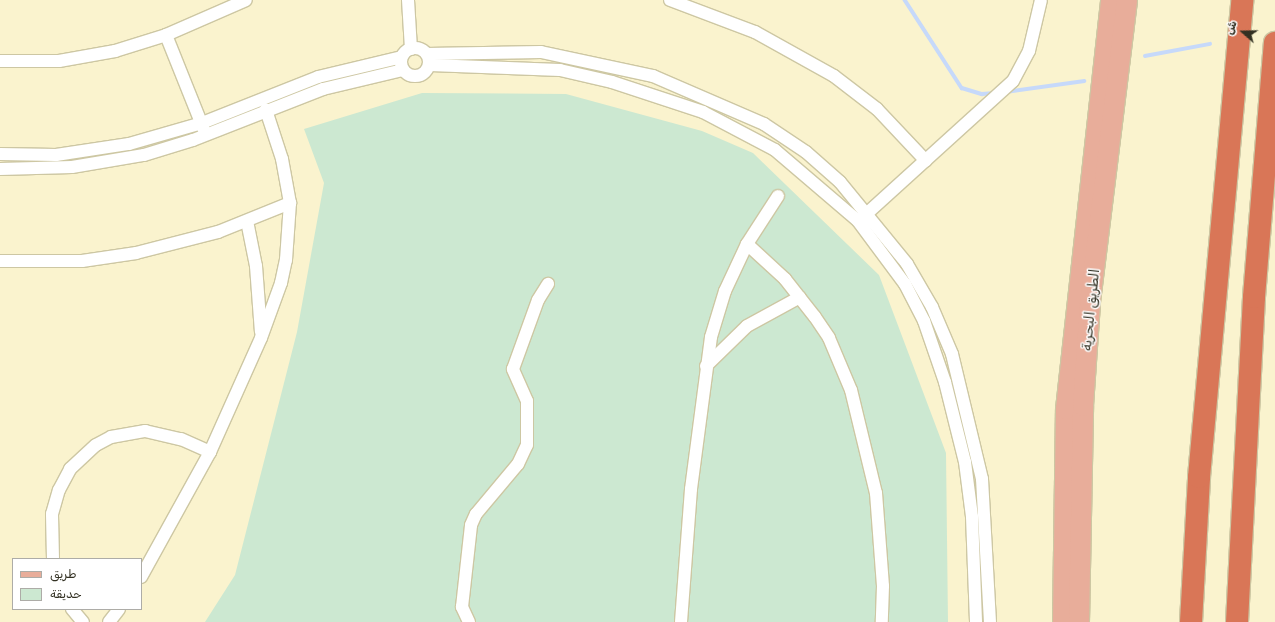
<!DOCTYPE html>
<meta charset="utf-8">
<style>
body{margin:0}
#map{position:relative;width:1275px;height:622px;overflow:hidden;background:#faf3ce;font-family:Rubik,Vazirmatn,sans-serif}
div>[style]{position:absolute}
.green>*{inset:0;background:#cce8d1}
.stream>*{height:3.5px;margin:-1.75px;padding:0 1.75px;transform-origin:1.75px;border-radius:1.75px;background:#c6d9fa}
.roads{filter:drop-shadow(1px 0 #cdc7a3) drop-shadow(-1px 0 #cdc7a3) drop-shadow(0 1px #cdc7a3) drop-shadow(0 -1px #cdc7a3)}
.minor>*{height:12px;margin:-6px;padding:0 6px;transform-origin:6px;border-radius:6px;background:#fff}
.minor>.ring{margin:-6px;padding:0;box-sizing:content-box;background:none;border:12px solid #fff;border-radius:50%}
.primary>*{height:20px;margin:-10px;padding:0 10px;transform-origin:10px;border-radius:10px;background:#e8ad9a}
.motorway>*{height:22px;margin:-11px;padding:0 11px;transform-origin:11px;border-radius:11px;background:#d97657}
span{translate:-50% -50%;white-space:nowrap;text-align:center;line-height:1.15;-webkit-text-stroke:3px #fff;paint-order:stroke}
.street-label{font-size:14px;color:#323022}
.legend{position:absolute;left:12px;top:558px;width:130px;height:52px;box-sizing:border-box;background:#fff;border:1px solid #adaca7;margin:0;padding:5px 7px;list-style:none;font-size:12px;color:#323022}
.legend li{display:flex;align-items:center;gap:8px;height:20px}
.legend b{width:20px;border:1px solid #adaca7}
.north{position:absolute;left:1223px;top:12px;width:40px;height:40px;-webkit-text-stroke:3px #fff;paint-order:stroke;rotate:290deg;font-size:11px;font-weight:700;line-height:16px;text-align:center;color:#323022}
.north::after{content:'';display:block;margin:auto;width:14px;height:18px;background:#323022;clip-path:polygon(50% 0,100% 100%,50% 72%,0 100%)}
</style>
<div id="map">
<div class="green">
<i style="clip-path:polygon(422px 93px,566px 94px,702px 131px,753px 153px,879px 275px,946px 453px,948px 622px,205px 622px,235px 575px,297px 332px,324px 183px,304px 129px)"></i>
</div>
<div class="stream">
<i style="left:905px;top:0;width:105px;rotate:57.1deg"></i>
<i style="left:962px;top:88px;width:21px;rotate:17deg"></i>
<i style="left:982px;top:94px;width:12px;rotate:-5deg"></i>
<i style="left:1145px;top:56px;width:66px;rotate:-10.5deg"></i>
<i style="left:1006px;top:92px;width:79px;rotate:-8deg"></i>
</div>
<div class="roads">
<div class="minor">
<i style="left:408px;top:0;width:49px;rotate:86.5deg"></i>
<i style="left:670px;top:0;width:91px;rotate:20.6deg"></i>
<i style="left:755px;top:32px;width:90px;rotate:29.1deg"></i>
<i style="left:834px;top:76px;width:54px;rotate:37.5deg"></i>
<i style="left:877px;top:109px;width:71px;rotate:46.7deg"></i>
<i style="left:166px;top:35px;width:102px;rotate:68.2deg"></i>
<i class="ring" style="left:401px;top:48px;width:16px;height:16px"></i>
<i style="left:427px;top:54px;width:114px;rotate:-1deg"></i>
<i style="left:541px;top:52px;width:115px;rotate:12.1deg"></i>
<i style="left:653px;top:76px;width:121px;rotate:23.4deg"></i>
<i style="left:764px;top:124px;width:50px;rotate:33.7deg"></i>
<i style="left:806px;top:152px;width:45px;rotate:41.4deg"></i>
<i style="left:840px;top:182px;width:106px;rotate:50.7deg"></i>
<i style="left:907px;top:264px;width:50px;rotate:59.8deg"></i>
<i style="left:932px;top:307px;width:51px;rotate:66.9deg"></i>
<i style="left:952px;top:354px;width:129px;rotate:76.5deg"></i>
<i style="left:982px;top:479px;width:143px;rotate:86.8deg"></i>
<i style="left:0;top:61px;width:59px"></i>
<i style="left:59px;top:61px;width:57px;rotate:-10.1deg"></i>
<i style="left:115px;top:51px;width:53px;rotate:-17.4deg"></i>
<i style="left:166px;top:35px;width:87px;rotate:-23.6deg"></i>
<i style="left:430px;top:65px;width:130px;rotate:2.2deg"></i>
<i style="left:560px;top:70px;width:53px;rotate:13deg"></i>
<i style="left:612px;top:82px;width:96px;rotate:18.2deg"></i>
<i style="left:703px;top:112px;width:81px;rotate:27.8deg"></i>
<i style="left:775px;top:150px;width:109px;rotate:40.5deg"></i>
<i style="left:858px;top:221px;width:79px;rotate:53.3deg"></i>
<i style="left:905px;top:284px;width:42px;rotate:62.8deg"></i>
<i style="left:924px;top:321px;width:65px;rotate:71deg"></i>
<i style="left:945px;top:382px;width:82px;rotate:76deg"></i>
<i style="left:965px;top:462px;width:55px;rotate:82.7deg"></i>
<i style="left:972px;top:517px;width:105px;rotate:87.8deg"></i>
<i style="left:0;top:154px;width:56px;rotate:1deg"></i>
<i style="left:56px;top:155px;width:74px;rotate:-8.6deg"></i>
<i style="left:129px;top:144px;width:76px;rotate:-16deg"></i>
<i style="left:202px;top:123px;width:125px;rotate:-21.6deg"></i>
<i style="left:318px;top:77px;width:86px;rotate:-13.4deg"></i>
<i style="left:0;top:169px;width:72px;rotate:-1.6deg"></i>
<i style="left:72px;top:167px;width:73px;rotate:-9.5deg"></i>
<i style="left:144px;top:155px;width:51px;rotate:-17deg"></i>
<i style="left:193px;top:140px;width:140px;rotate:-21.4deg"></i>
<i style="left:323px;top:89px;width:82px;rotate:-13.4deg"></i>
<i style="left:863px;top:217px;width:202px;rotate:-42.2deg"></i>
<i style="left:1013px;top:81px;width:34px;rotate:-62deg"></i>
<i style="left:1029px;top:51px;width:52px;rotate:-76.8deg"></i>
<i style="left:247px;top:221px;width:46px;rotate:78.7deg"></i>
<i style="left:256px;top:266px;width:66px;rotate:85.7deg"></i>
<i style="left:747px;top:244px;width:52px;rotate:42.6deg"></i>
<i style="left:785px;top:279px;width:48px;rotate:51.7deg"></i>
<i style="left:815px;top:317px;width:25px;rotate:56deg"></i>
<i style="left:829px;top:338px;width:56px;rotate:67.1deg"></i>
<i style="left:851px;top:390px;width:106px;rotate:76.4deg"></i>
<i style="left:876px;top:493px;width:93px;rotate:85.7deg"></i>
<i style="left:883px;top:586px;width:36px;rotate:92deg"></i>
<i style="left:0;top:261px;width:82px"></i>
<i style="left:82px;top:261px;width:55px;rotate:-8.4deg"></i>
<i style="left:136px;top:253px;width:85px;rotate:-14.4deg"></i>
<i style="left:218px;top:232px;width:78px;rotate:-21.9deg"></i>
<i style="left:706px;top:366px;width:57px;rotate:-44.3deg"></i>
<i style="left:747px;top:326px;width:60px;rotate:-28.7deg"></i>
<i style="left:53px;top:559px;width:45px;rotate:-91.3deg"></i>
<i style="left:52px;top:514px;width:25px;rotate:-74deg"></i>
<i style="left:59px;top:490px;width:24px;rotate:-62deg"></i>
<i style="left:70px;top:469px;width:35px;rotate:-43deg"></i>
<i style="left:96px;top:445px;width:17px;rotate:-28deg"></i>
<i style="left:111px;top:437px;width:35px;rotate:-10deg"></i>
<i style="left:145px;top:431px;width:37px;rotate:13deg"></i>
<i style="left:181px;top:439px;width:32px;rotate:24deg"></i>
<i style="left:141px;top:577px;width:143px;rotate:-61.1deg"></i>
<i style="left:210px;top:452px;width:125px;rotate:-65.9deg"></i>
<i style="left:261px;top:338px;width:59px;rotate:-70deg"></i>
<i style="left:281px;top:283px;width:24px;rotate:-78deg"></i>
<i style="left:286px;top:260px;width:57px;rotate:-86deg"></i>
<i style="left:290px;top:203px;width:45px;rotate:-100.3deg"></i>
<i style="left:282px;top:159px;width:52px;rotate:-108.1deg"></i>
<i style="left:72px;top:609px;width:17px;rotate:50deg"></i>
<i style="left:109px;top:622px;width:16px;rotate:-52deg"></i>
<i style="left:469px;top:622px;width:17px;rotate:-115deg"></i>
<i style="left:462px;top:607px;width:82px;rotate:-83.7deg"></i>
<i style="left:471px;top:525px;width:12px;rotate:-66deg"></i>
<i style="left:476px;top:514px;width:65px;rotate:-50deg"></i>
<i style="left:518px;top:464px;width:21px;rotate:-65deg"></i>
<i style="left:527px;top:445px;width:44px;rotate:-90deg"></i>
<i style="left:527px;top:401px;width:35px;rotate:-114deg"></i>
<i style="left:513px;top:369px;width:73px;rotate:-70.1deg"></i>
<i style="left:538px;top:300px;width:19px;rotate:-58deg"></i>
<i style="left:681px;top:622px;width:133px;rotate:-85.7deg"></i>
<i style="left:691px;top:489px;width:153px;rotate:-82.5deg"></i>
<i style="left:711px;top:337px;width:48px;rotate:-73.1deg"></i>
<i style="left:725px;top:291px;width:52px;rotate:-64.9deg"></i>
<i style="left:747px;top:244px;width:57px;rotate:-57.1deg"></i>
</div>
<div class="primary">
<i style="left:1063px;top:622px;width:213px;rotate:-89.2deg"></i>
<i style="left:1066px;top:409px;width:411px;rotate:-83.7deg"></i>
<i style="left:1079px;top:622px;width:216px;rotate:-88.9deg"></i>
<i style="left:1083px;top:406px;width:104px;rotate:-86.1deg"></i>
<i style="left:1090px;top:302px;width:304px;rotate:-83deg"></i>
</div>
<div class="motorway">
<i style="left:1191px;top:622px;width:145px;rotate:-86.8deg"></i>
<i style="left:1199px;top:477px;width:479px;rotate:-84.8deg"></i>
<i style="left:1237px;top:622px;width:325px;rotate:-87deg"></i>
<i style="left:1254px;top:297px;width:255px;rotate:-85.3deg"></i>
</div>
</div>
<div class="street-label">
<span style="left:1091px;top:310px;rotate:-84deg">الطريق البحرية</span>
</div>
<ul class="legend">
<li><b style="height:5px;background:#e8ad9a"></b>طريق</li>
<li><b style="height:11px;background:#cce8d1"></b>حديقة</li>
</ul>
<div class="north">ش</div>
</div>
